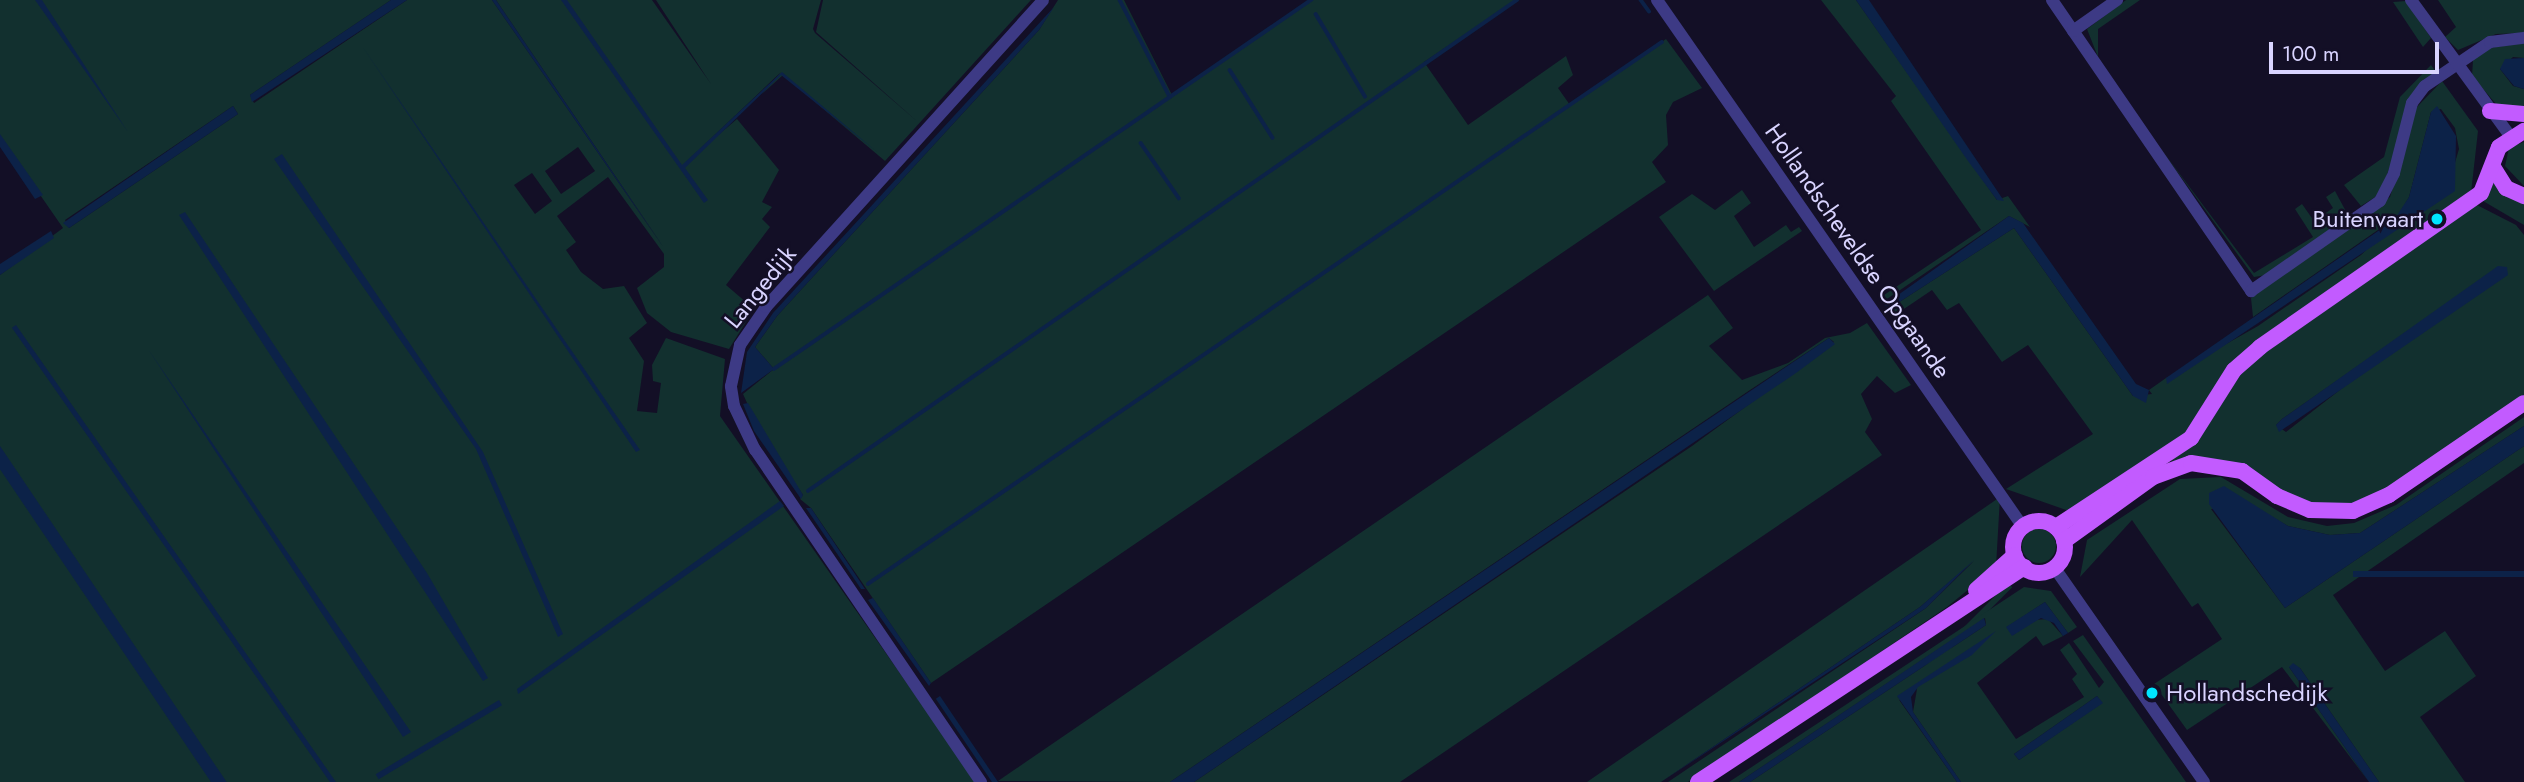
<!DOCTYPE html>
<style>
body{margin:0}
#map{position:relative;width:2524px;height:782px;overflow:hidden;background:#130f26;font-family:Jost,sans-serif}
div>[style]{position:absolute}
.green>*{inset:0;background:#12302f;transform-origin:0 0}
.round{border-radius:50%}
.water>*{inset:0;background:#0c2248;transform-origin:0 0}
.stream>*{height:3.5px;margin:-1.75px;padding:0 1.75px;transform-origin:1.75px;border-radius:1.75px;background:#0c2248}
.minor>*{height:12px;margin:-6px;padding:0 6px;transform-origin:6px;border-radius:6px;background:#3d3a85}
.major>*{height:16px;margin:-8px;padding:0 8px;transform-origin:8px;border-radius:8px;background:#c25bff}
.major>.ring{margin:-8px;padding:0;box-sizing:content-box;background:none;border:16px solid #c25bff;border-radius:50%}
.dots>*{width:19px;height:19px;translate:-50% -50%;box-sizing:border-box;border:4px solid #130f26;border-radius:50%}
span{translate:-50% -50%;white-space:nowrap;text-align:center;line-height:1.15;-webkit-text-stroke:5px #130f26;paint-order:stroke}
.poi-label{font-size:24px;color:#d9d4ff}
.right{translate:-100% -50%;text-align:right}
.left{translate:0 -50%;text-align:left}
.street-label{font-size:24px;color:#d9d4ff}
.scale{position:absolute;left:2269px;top:42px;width:170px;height:32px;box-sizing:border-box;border:4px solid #d9d4ff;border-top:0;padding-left:9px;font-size:21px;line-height:24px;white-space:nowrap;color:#d9d4ff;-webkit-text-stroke:5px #130f26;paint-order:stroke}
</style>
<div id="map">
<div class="green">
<i style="clip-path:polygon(evenodd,0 0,391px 0,250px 95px,254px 103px,407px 0,492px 0,664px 248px,496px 0,652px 0,711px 84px,656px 0,821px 0,813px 29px,815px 33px,919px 123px,816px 32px,823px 0,1031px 0,885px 161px,783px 75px,762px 94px,781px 72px,683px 165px,737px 119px,779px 170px,762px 202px,772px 207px,762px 219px,770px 227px,726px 285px,754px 309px,729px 349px,671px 332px,647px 313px,637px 288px,664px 267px,664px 254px,608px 177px,557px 216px,576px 242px,566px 250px,581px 272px,603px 289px,624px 286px,647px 323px,629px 338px,644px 361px,637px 411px,657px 413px,661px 383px,653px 381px,652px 365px,666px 338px,725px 359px,720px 416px,976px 782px,0 782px,0 275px,63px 228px,0 137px,0 0,233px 106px,238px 114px,69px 228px,65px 220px,233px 106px,0 0,578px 147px,595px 171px,561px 194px,545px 171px,578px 147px,0 0,532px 173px,552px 201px,535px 214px,514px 185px,532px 173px)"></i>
<i style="clip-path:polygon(1058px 0,1124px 0,1172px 95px,1310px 0,1516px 0,1424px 62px,1468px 125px,1566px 56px,1573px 75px,1558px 88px,1570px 105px,1666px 39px,1702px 88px,1673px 102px,1666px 115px,1668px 145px,1652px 162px,1666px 182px,931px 683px,811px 508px,800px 499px,803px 495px,760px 432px,743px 394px,774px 369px,755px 347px,777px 316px,1039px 30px)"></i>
<i style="clip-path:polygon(1821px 0,1856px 0,1997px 200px,2008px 196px,2030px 227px,2009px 216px,1884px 301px,1881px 297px,1981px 230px,1891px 101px,1896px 96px)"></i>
<i style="clip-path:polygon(2126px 0,2140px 0,2098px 29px,2098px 57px,2087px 29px)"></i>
<i style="clip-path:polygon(2438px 0,2524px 0,2524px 33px,2496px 34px,2458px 50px,2445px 37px,2456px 27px)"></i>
<i style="clip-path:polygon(2406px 1px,2431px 38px,2423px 47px,2393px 2px)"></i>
<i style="clip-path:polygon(2524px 43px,2524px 58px,2513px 57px,2500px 69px,2513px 86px,2524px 89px,2524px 110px,2496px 104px,2472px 76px,2473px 60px,2489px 48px)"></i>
<i style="clip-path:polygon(2431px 65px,2436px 72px,2420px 84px,2380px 194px,2361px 206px,2344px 185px,2384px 157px,2400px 97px)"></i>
<i style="clip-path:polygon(2442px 81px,2478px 131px,2471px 193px,2258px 343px,2194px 430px,2069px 511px,2006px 489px,2093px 434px,2028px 345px,2002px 362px,1959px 303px,1947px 310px,1932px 290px,1895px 315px,1890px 308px,2014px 228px,2133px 396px,2152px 394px,2149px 390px,2166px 378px,2258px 326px,2361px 255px,2454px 166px,2459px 149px,2455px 128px,2441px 109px,2431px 112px,2409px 197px,2398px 216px,2253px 317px,2251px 298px,2390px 197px,2416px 108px)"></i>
<i style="clip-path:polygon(2155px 141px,2254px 273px,2313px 237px,2295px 209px,2302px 204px,2314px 221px,2333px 208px,2326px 197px,2335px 191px,2349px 217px,2266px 275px,2254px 277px)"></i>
<i style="clip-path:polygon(2524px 142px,2524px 186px,2505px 166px,2509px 148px)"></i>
<i style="clip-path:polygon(2494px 180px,2524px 200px,2524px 225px,2483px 201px)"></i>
<i style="clip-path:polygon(1742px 190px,1751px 203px,1734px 216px,1754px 247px,1786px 225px,1791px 232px,1799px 227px,1802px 231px,1714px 291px,1659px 217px,1692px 194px,1715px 210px)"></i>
<i style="clip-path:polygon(evenodd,2475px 204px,2516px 225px,2524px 235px,2524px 398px,2365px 503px,2311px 506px,2222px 460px,2169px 465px,2238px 372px,2475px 204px,2482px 279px,2286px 432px,2276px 425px,2282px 419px,2482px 279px)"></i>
<i style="clip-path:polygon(1708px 295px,1733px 328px,1709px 346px,1742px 380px,1788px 363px,1825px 338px,1850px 333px,1867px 323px,1911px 385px,1895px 393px,1877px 376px,1861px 394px,1872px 419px,1865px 432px,1882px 455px,1400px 782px,1194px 782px,1692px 446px,1834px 342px,1829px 338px,1750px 390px,1170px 782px,998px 781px)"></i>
<i style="clip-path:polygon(2524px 417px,2524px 426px,2360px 533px,2330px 535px,2288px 526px,2253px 506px,2211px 509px,2285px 608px,2524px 446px,2524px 463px,2333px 595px,2385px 671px,2445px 631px,2476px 676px,2420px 717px,2465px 782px,2379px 782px,2300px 668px,2289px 667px,2369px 782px,2282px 667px,2187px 730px,2154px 684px,2222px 639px,2198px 603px,2192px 607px,2132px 520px,2080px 577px,2087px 540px,2180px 479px,2221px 477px,2288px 517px,2327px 526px,2354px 523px,2396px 505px)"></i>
<i style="clip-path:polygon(2000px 497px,1996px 567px,1947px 607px,1688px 782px,1668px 782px,1926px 608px,1974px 561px,1920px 607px,1661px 782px,1587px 782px)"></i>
<i class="round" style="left:2022px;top:529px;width:34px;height:34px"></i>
<i style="left:2008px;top:583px;width:6px;height:358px;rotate:45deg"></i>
<i style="clip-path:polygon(evenodd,2024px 587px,2051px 591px,2077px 627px,2068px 633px,2045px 602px,2007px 627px,2013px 635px,2034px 620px,2048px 619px,2063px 636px,2043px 646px,2036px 636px,1977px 683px,2016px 739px,2084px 697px,2072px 679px,2077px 674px,2060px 650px,2069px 643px,2099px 688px,2104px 682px,2073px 641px,2083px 635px,2186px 782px,1961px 782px,1913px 712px,1917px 689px,1897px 697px,1957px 782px,1750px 782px,1986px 625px,1985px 618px,1739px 782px,1729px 782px,2024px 587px,2097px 696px,2102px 703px,2019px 760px,2014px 754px,2097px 696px)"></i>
</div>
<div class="water">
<i style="clip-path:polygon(35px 0,42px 0,128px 132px,40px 7px)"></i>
<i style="clip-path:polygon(391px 0,407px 0,252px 102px,250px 95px)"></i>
<i style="clip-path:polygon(492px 0,496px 0,664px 248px,605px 163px)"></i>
<i style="clip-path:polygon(561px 0,567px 0,682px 165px,782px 72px,877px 152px,781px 75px,685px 168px,708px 200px,704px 203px)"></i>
<i style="clip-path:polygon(1856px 0,1869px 0,2004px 201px,1997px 200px,1968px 161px)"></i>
<i style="clip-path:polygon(1054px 7px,1039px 30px,777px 316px,755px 347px,774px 369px,741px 393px,747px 352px,773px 313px)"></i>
<i style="clip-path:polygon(362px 46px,640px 450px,636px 452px)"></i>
<i style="clip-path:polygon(2524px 58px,2524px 89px,2514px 86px,2500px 69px,2505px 59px)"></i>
<i style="clip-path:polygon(233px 106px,238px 114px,69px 228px,63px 223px)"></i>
<i style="clip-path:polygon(2437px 106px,2456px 136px,2455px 191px,2167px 384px,2166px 378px,2394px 220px,2409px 197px,2431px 112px)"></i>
<i style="clip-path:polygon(0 134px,43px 195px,35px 199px,0 147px)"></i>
<i style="clip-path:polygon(282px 154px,483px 452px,563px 634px,558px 637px,476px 449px,274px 159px)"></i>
<i style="clip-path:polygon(185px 212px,427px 573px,488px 678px,483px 681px,179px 215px)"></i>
<i style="clip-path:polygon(2009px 216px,2023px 223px,2136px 384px,2149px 390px,2146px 403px,2133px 396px,2014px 228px,1890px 308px,1884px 305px)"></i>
<i style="clip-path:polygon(51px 231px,54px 238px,0 275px,0 264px)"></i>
<i style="clip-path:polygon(2498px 266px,2507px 267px,2508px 275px,2279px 432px,2276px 425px,2282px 419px)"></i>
<i style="left:16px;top:325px;width:558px;height:5px;rotate:55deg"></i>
<i style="clip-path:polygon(1829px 338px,1835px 344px,1796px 373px,1194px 782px,1170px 782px)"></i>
<i style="clip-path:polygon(148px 349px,292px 559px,411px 732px,403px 737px)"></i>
<i style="clip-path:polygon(748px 403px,803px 495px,801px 499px,754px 431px,743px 404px)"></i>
<i style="clip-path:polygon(2524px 426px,2524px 446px,2285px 608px,2209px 504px,2209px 493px,2224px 486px,2288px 526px,2330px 535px,2360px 533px)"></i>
<i style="left:0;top:446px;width:406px;height:13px;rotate:56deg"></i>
<i style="clip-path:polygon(780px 501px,784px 506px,518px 694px,517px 689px)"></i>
<i style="clip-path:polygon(806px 508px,811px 508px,865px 589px,861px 589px)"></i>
<i style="clip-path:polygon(1974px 560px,1926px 608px,1661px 782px,1920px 607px)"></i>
<i style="left:2524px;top:571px;width:6px;height:171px;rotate:90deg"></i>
<i style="clip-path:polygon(873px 598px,931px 683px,929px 686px,868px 600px)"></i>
<i style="clip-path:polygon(2045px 602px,2068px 633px,2063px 636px,2054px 623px,2041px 618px,2012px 636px,2006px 627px)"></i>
<i style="clip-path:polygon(1984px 618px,1986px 625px,1750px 782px,1739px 782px)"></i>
<i style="clip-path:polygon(1996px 631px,1972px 655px,1918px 687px,1911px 697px,1913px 712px,1961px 782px,1957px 782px,1897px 696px)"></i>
<i style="clip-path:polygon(2293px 663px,2300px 668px,2379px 782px,2369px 782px,2289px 667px)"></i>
<i style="left:940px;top:696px;width:104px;height:5px;rotate:56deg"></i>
<i style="clip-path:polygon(2097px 696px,2103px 703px,2019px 760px,2014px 754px)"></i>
<i style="left:499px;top:700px;width:6px;height:144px;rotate:59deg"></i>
</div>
<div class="stream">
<i style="left:1120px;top:0;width:109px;rotate:62.7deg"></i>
<i style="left:1641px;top:0;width:14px;rotate:54deg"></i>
<i style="left:1316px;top:14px;width:96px;rotate:59.1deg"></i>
<i style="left:1230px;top:70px;width:80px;rotate:57.7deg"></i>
<i style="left:1141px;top:143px;width:67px;rotate:55.4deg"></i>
<i style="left:774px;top:369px;width:652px;rotate:-34.49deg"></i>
<i style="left:808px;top:491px;width:862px;rotate:-34.7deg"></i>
<i style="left:868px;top:584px;width:961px;rotate:-34.32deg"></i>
</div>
<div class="minor">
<i style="left:1657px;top:0;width:642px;rotate:55.22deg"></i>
<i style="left:2052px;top:0;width:353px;rotate:55.6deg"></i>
<i style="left:2251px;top:291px;width:157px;rotate:-34.9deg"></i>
<i style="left:2380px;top:201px;width:31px;rotate:-63deg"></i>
<i style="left:2394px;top:173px;width:72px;rotate:-75.6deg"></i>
<i style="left:2412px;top:103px;width:21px;rotate:-53deg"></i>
<i style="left:2425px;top:86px;width:78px;rotate:-34.1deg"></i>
<i style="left:2490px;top:42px;width:34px;rotate:-7deg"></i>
<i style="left:2411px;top:0;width:168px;rotate:53.9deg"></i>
<i style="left:2073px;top:31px;width:54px;rotate:-35.2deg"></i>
<i style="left:2054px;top:567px;width:262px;rotate:55.1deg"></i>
<i style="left:981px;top:782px;width:402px;rotate:-124.2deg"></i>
<i style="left:755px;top:450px;width:49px;rotate:-115.5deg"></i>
<i style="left:734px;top:406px;width:20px;rotate:-99deg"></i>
<i style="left:731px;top:386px;width:42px;rotate:-77.6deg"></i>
<i style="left:740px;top:345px;width:46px;rotate:-55.6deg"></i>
<i style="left:766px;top:307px;width:413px;rotate:-47.9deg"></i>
</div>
<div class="major">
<i style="left:2490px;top:111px;width:34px;rotate:5deg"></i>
<i style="left:2493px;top:167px;width:25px;rotate:58deg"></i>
<i style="left:2506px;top:188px;width:20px;rotate:24deg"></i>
<i class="ring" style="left:2013px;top:521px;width:36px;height:36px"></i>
<i style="left:2056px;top:527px;width:162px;rotate:-33.4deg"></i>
<i style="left:2191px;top:438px;width:80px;rotate:-57.7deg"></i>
<i style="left:2234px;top:370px;width:35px;rotate:-41deg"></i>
<i style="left:2260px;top:347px;width:269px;rotate:-34.9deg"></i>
<i style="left:2481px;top:193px;width:49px;rotate:-68.6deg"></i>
<i style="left:2499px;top:147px;width:30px;rotate:-33deg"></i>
<i style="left:2064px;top:541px;width:110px;rotate:-35.7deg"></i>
<i style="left:2153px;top:477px;width:40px;rotate:-20.2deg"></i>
<i style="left:2191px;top:463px;width:52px;rotate:8.9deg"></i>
<i style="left:2242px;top:471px;width:43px;rotate:35.5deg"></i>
<i style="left:2277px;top:496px;width:36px;rotate:23deg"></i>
<i style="left:2310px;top:510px;width:43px;rotate:1.3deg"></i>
<i style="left:2353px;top:511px;width:39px;rotate:-24deg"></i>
<i style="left:2389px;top:495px;width:163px;rotate:-34.3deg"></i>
<i style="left:1976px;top:590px;width:52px;rotate:-41.9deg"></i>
<i style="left:1698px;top:782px;width:391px;rotate:-33.4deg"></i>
</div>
<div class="dots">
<i style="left:2437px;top:219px;background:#00e5ff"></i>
<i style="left:2152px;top:693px;background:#00e5ff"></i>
</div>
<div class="poi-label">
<span class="right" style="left:2423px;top:219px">Buitenvaart</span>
<span class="left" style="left:2166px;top:693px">Hollandschedijk</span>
</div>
<div class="street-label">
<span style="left:1858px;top:251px;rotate:55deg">Hollandscheveldse Opgaande</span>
<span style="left:760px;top:287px;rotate:-51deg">Langedijk</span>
</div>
<div class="scale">100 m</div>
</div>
